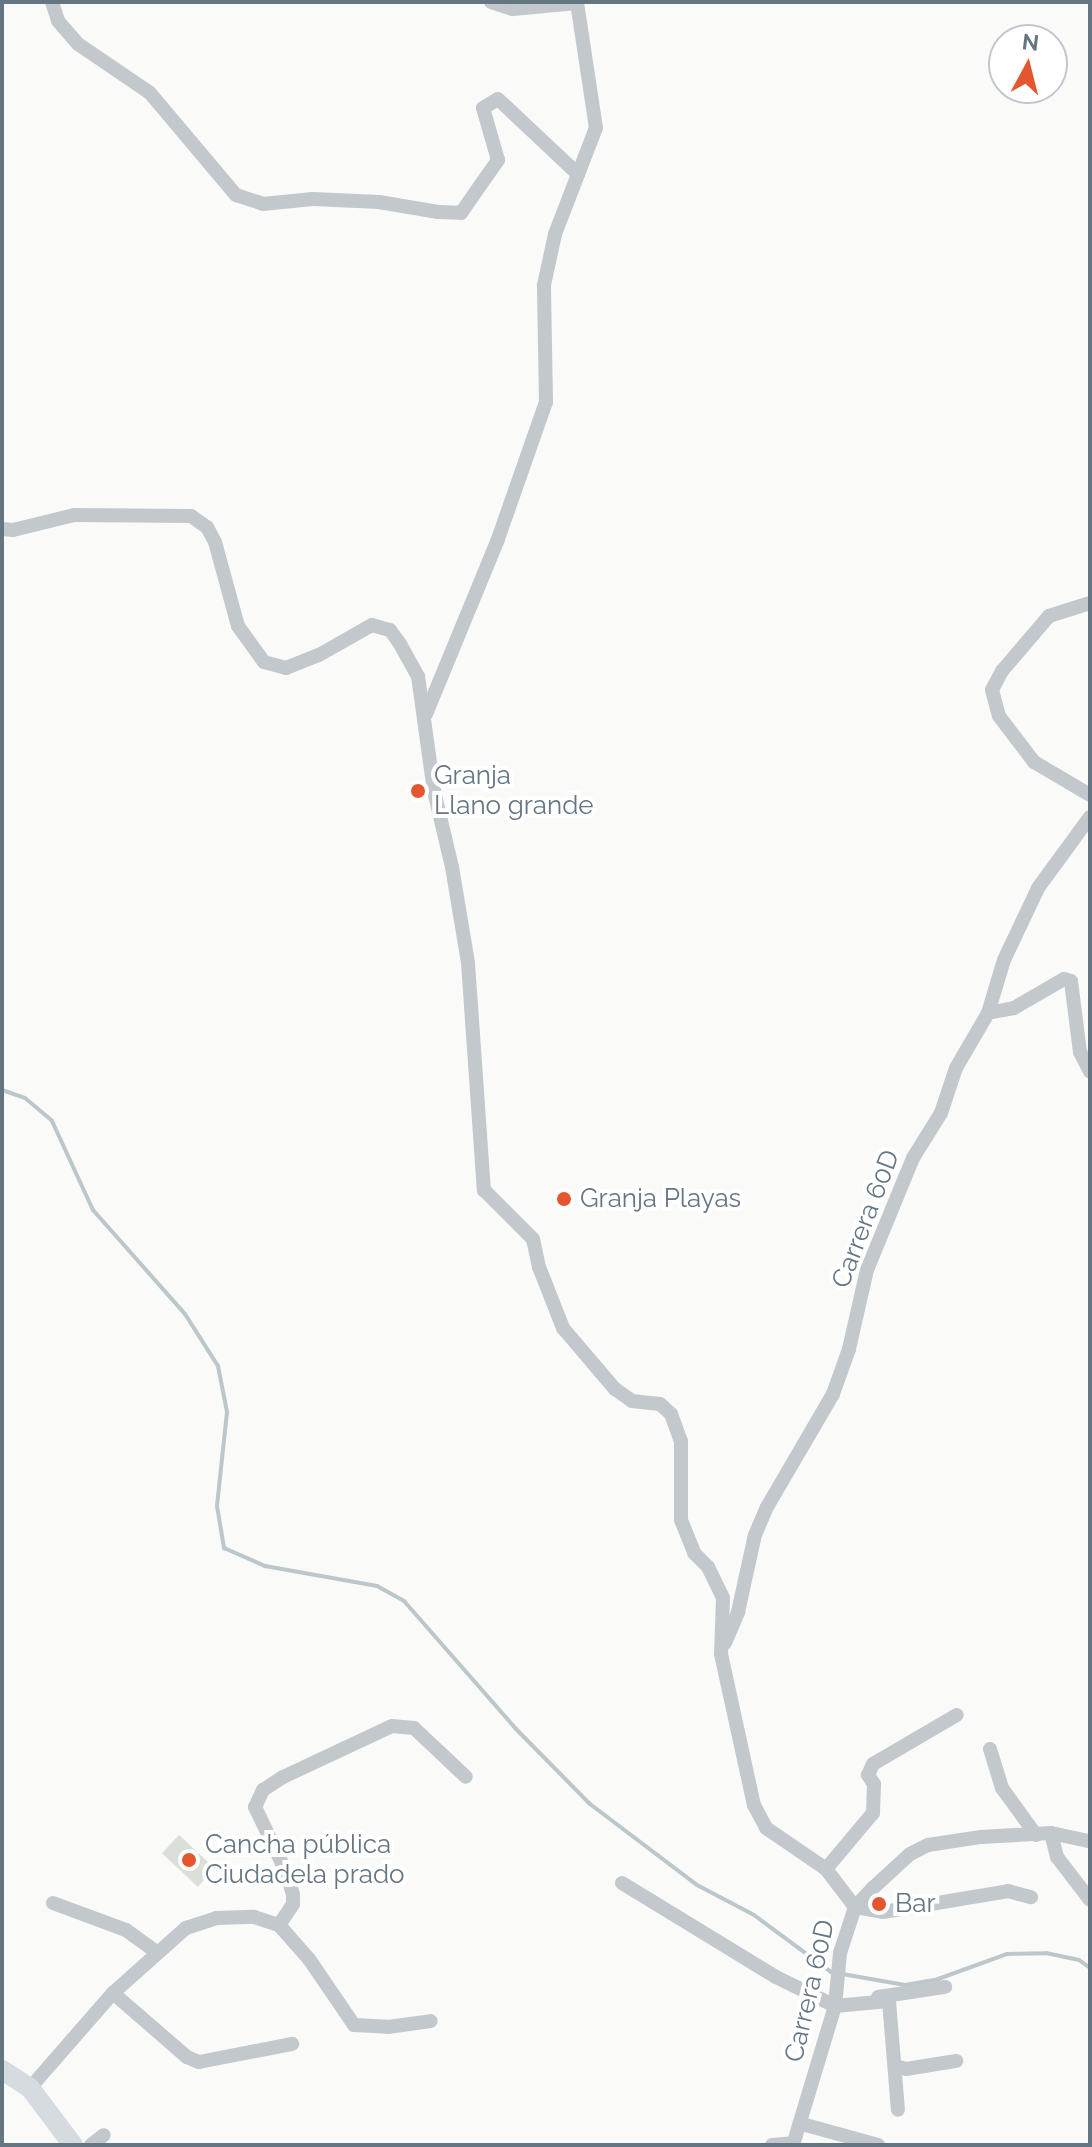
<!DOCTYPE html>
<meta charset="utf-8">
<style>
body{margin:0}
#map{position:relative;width:1092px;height:2147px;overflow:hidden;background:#fafaf8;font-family:Raleway,sans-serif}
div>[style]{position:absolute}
.green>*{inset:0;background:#dadfd7;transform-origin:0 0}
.stream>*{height:4px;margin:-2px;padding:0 2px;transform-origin:2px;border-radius:2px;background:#bbc7cb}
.street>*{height:14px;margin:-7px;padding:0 7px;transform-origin:7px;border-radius:7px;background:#c3c8cc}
.secondary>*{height:20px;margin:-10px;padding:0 10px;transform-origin:10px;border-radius:10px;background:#d6dbdf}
.dots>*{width:22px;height:22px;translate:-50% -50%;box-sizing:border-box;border:4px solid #fff;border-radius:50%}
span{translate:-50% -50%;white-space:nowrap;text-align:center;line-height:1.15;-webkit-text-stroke:8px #fff;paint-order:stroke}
.poi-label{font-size:26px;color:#657683}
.left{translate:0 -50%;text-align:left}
.street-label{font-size:26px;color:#657683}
.frame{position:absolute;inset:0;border:4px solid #657683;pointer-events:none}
.north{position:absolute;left:988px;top:24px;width:80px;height:80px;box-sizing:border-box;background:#fff;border:2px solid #c1c8cd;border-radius:50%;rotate:7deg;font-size:22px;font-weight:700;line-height:32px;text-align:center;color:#657683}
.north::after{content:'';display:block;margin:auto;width:28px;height:36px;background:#e4572e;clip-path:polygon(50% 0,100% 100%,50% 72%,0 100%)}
</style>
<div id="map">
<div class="green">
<i style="left:179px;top:1835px;width:49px;height:25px;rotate:43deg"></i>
</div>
<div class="stream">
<i style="left:2px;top:1090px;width:24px;rotate:19deg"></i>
<i style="left:25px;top:1098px;width:35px;rotate:40deg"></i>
<i style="left:52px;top:1121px;width:98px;rotate:65.3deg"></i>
<i style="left:93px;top:1210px;width:139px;rotate:48.5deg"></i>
<i style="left:185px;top:1314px;width:62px;rotate:57.6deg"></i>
<i style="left:218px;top:1366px;width:47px;rotate:78.9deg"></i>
<i style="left:227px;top:1412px;width:95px;rotate:96.1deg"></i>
<i style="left:217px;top:1506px;width:43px;rotate:80.5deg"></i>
<i style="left:224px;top:1548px;width:45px;rotate:23.7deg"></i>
<i style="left:265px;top:1566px;width:114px;rotate:10.1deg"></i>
<i style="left:377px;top:1586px;width:31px;rotate:29deg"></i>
<i style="left:404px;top:1601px;width:170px;rotate:48.8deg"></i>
<i style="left:516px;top:1729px;width:105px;rotate:45.4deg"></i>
<i style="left:590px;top:1804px;width:134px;rotate:37.1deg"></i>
<i style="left:697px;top:1885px;width:64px;rotate:27.8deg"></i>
<i style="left:754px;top:1915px;width:96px;rotate:36.5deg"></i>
<i style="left:831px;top:1972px;width:75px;rotate:10deg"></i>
<i style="left:905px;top:1985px;width:34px;rotate:-10deg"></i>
<i style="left:938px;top:1979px;width:73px;rotate:-19.9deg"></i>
<i style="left:1007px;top:1954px;width:39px;rotate:-1deg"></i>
<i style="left:1046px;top:1953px;width:34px;rotate:12deg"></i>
<i style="left:1079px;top:1960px;width:14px;rotate:36deg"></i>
</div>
<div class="street">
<i style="left:52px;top:2px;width:20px;rotate:72deg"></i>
<i style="left:58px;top:21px;width:30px;rotate:49deg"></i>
<i style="left:78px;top:44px;width:87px;rotate:34.2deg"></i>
<i style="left:150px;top:93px;width:133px;rotate:49.9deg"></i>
<i style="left:236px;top:195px;width:28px;rotate:18deg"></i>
<i style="left:263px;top:204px;width:50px;rotate:-5.7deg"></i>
<i style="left:313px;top:199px;width:66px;rotate:2.6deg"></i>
<i style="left:379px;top:202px;width:60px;rotate:9.6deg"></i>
<i style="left:438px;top:212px;width:23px;rotate:2deg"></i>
<i style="left:461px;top:213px;width:65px;rotate:-55.1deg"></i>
<i style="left:498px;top:160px;width:54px;rotate:-106.1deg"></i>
<i style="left:483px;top:108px;width:17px;rotate:-31deg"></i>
<i style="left:498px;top:99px;width:110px;rotate:43.2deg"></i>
<i style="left:491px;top:2px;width:23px;rotate:18deg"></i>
<i style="left:513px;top:9px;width:64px;rotate:-5.4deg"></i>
<i style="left:2px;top:529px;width:11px;rotate:5deg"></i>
<i style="left:13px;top:530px;width:63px;rotate:-13.8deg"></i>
<i style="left:74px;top:515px;width:117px;rotate:0.5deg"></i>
<i style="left:191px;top:516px;width:19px;rotate:35deg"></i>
<i style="left:207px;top:527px;width:17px;rotate:62deg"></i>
<i style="left:215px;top:542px;width:87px;rotate:74.7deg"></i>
<i style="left:238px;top:626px;width:44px;rotate:54.2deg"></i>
<i style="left:264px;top:662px;width:23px;rotate:15deg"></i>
<i style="left:286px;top:668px;width:35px;rotate:-22deg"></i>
<i style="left:319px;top:655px;width:61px;rotate:-29.5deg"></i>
<i style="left:372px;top:625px;width:19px;rotate:16deg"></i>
<i style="left:390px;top:630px;width:17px;rotate:54deg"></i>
<i style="left:400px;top:644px;width:37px;rotate:61deg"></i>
<i style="left:418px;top:676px;width:116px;rotate:82.1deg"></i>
<i style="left:434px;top:791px;width:78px;rotate:76.7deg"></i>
<i style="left:452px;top:867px;width:97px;rotate:80.5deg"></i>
<i style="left:468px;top:963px;width:228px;rotate:86deg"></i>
<i style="left:484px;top:1190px;width:69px;rotate:45deg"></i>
<i style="left:533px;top:1239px;width:29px;rotate:78deg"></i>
<i style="left:539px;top:1267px;width:66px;rotate:68.5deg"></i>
<i style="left:563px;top:1328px;width:80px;rotate:49.6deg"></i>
<i style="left:615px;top:1389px;width:21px;rotate:35deg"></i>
<i style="left:632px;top:1401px;width:28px;rotate:6deg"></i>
<i style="left:660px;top:1404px;width:15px;rotate:42deg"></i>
<i style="left:671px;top:1414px;width:29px;rotate:70deg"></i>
<i style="left:681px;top:1441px;width:79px;rotate:90deg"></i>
<i style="left:681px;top:1520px;width:35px;rotate:68deg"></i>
<i style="left:694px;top:1553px;width:20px;rotate:45deg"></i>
<i style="left:708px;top:1567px;width:34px;rotate:64deg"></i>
<i style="left:723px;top:1598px;width:56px;rotate:92deg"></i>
<i style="left:721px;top:1654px;width:155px;rotate:77.7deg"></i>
<i style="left:754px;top:1805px;width:26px;rotate:62deg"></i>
<i style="left:766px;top:1828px;width:73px;rotate:34.3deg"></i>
<i style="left:826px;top:1869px;width:48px;rotate:52.7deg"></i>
<i style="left:1090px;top:603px;width:43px;rotate:162.4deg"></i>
<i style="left:1049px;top:616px;width:72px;rotate:130.5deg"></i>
<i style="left:1002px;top:671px;width:21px;rotate:118deg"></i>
<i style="left:992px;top:690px;width:27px;rotate:75deg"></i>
<i style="left:999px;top:716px;width:58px;rotate:52.7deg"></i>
<i style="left:1034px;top:762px;width:65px;rotate:30.5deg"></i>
<i style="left:426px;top:714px;width:189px;rotate:-67.6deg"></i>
<i style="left:498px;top:539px;width:145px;rotate:-70.7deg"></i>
<i style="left:546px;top:402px;width:117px;rotate:-91deg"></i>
<i style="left:544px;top:285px;width:52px;rotate:-77.8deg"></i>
<i style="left:555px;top:234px;width:114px;rotate:-68.9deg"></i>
<i style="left:596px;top:128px;width:127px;rotate:-98.6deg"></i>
<i style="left:988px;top:1013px;width:26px;rotate:-11deg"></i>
<i style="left:1014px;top:1008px;width:58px;rotate:-30.1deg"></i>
<i style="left:1064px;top:979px;width:7px;rotate:16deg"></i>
<i style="left:1071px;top:981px;width:72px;rotate:82.8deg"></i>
<i style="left:1080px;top:1052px;width:22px;rotate:63deg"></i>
<i style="left:725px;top:1643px;width:34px;rotate:-67deg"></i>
<i style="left:738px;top:1612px;width:79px;rotate:-77.6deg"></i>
<i style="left:755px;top:1535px;width:30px;rotate:-67deg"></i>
<i style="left:767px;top:1507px;width:131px;rotate:-59.7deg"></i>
<i style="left:833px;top:1394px;width:48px;rotate:-70.4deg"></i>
<i style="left:849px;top:1349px;width:81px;rotate:-77.2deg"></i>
<i style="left:867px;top:1270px;width:121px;rotate:-67.7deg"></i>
<i style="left:913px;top:1158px;width:53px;rotate:-58.1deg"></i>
<i style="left:941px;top:1113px;width:47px;rotate:-71.6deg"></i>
<i style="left:956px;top:1068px;width:64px;rotate:-59.8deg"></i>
<i style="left:988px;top:1013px;width:55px;rotate:-73.2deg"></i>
<i style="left:1004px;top:960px;width:80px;rotate:-64.7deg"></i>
<i style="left:1038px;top:888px;width:88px;rotate:-53.8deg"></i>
<i style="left:990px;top:1749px;width:41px;rotate:72.9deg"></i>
<i style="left:1002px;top:1788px;width:58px;rotate:54.1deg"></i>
<i style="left:1051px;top:1833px;width:25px;rotate:76deg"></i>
<i style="left:1057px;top:1857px;width:54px;rotate:52.5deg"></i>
<i style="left:826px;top:1869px;width:73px;rotate:-50deg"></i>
<i style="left:873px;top:1813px;width:29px;rotate:-88deg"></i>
<i style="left:874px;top:1784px;width:11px;rotate:-124deg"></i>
<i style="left:868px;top:1775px;width:12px;rotate:-66deg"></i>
<i style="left:873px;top:1764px;width:97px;rotate:-30.3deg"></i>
<i style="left:622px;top:1883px;width:180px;rotate:31.4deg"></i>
<i style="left:776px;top:1977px;width:66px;rotate:26.2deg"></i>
<i style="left:835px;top:2006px;width:54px;rotate:-5.3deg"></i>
<i style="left:889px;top:2001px;width:109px;rotate:85.3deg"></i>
<i style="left:53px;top:1903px;width:78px;rotate:20.3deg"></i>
<i style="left:126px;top:1930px;width:37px;rotate:36deg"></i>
<i style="left:855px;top:1907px;width:28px;rotate:10deg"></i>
<i style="left:883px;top:1912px;width:127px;rotate:-9.5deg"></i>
<i style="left:1008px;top:1891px;width:24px;rotate:15deg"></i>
<i style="left:279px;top:1925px;width:25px;rotate:-56deg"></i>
<i style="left:293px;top:1904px;width:9px;rotate:-90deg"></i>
<i style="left:293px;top:1895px;width:22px;rotate:-106deg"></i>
<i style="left:287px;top:1874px;width:74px;rotate:-115.5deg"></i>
<i style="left:255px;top:1807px;width:19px;rotate:-65deg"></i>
<i style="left:263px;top:1790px;width:24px;rotate:-33deg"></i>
<i style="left:283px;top:1777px;width:120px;rotate:-25.1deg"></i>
<i style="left:392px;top:1726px;width:22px;rotate:5deg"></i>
<i style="left:414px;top:1728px;width:71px;rotate:43.3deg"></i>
<i style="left:279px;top:1925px;width:45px;rotate:48.6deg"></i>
<i style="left:309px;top:1959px;width:80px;rotate:55.7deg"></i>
<i style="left:354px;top:2025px;width:34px;rotate:3deg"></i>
<i style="left:388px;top:2027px;width:43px;rotate:-7.9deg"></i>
<i style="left:113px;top:1993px;width:98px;rotate:40.9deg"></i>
<i style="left:187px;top:2057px;width:13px;rotate:23deg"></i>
<i style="left:199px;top:2062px;width:95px;rotate:-11deg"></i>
<i style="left:878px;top:1997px;width:68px;rotate:-8.5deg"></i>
<i style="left:895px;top:2066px;width:11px;rotate:15deg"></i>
<i style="left:906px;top:2069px;width:51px;rotate:-9.1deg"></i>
<i style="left:30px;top:2088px;width:126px;rotate:-48.9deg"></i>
<i style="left:113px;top:1993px;width:98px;rotate:-41.7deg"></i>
<i style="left:186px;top:1928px;width:32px;rotate:-18deg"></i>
<i style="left:216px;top:1918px;width:38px;rotate:-2deg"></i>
<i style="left:254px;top:1917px;width:26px;rotate:18deg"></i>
<i style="left:802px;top:2124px;width:79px;rotate:15.4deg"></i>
<i style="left:91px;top:2145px;width:16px;rotate:-38deg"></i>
<i style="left:772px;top:2145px;width:21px;rotate:-5deg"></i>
<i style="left:793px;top:2145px;width:145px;rotate:-73.2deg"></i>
<i style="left:835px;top:2006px;width:53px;rotate:-84.6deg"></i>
<i style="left:840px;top:1953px;width:48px;rotate:-71.9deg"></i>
<i style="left:855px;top:1907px;width:26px;rotate:-47deg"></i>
<i style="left:873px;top:1888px;width:50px;rotate:-42.6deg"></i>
<i style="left:910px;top:1854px;width:20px;rotate:-27deg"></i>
<i style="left:928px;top:1845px;width:54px;rotate:-8.6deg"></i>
<i style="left:981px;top:1837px;width:70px;rotate:-3.3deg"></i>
<i style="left:1051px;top:1833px;width:40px;rotate:12deg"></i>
</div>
<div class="secondary">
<i style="left:2px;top:2070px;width:33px;rotate:33deg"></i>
<i style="left:30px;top:2088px;width:71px;rotate:53deg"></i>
</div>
<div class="dots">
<i style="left:418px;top:791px;background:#e4572e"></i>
<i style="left:564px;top:1199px;background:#e4572e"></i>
<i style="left:189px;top:1860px;background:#e4572e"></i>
<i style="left:879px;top:1904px;background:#e4572e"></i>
</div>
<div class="poi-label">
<span class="left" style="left:434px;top:791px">Granja<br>Llano grande</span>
<span class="left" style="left:580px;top:1199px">Granja Playas</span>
<span class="left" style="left:205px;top:1860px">Cancha pública<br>Ciudadela prado</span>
<span class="left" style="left:895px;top:1904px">Bar</span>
</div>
<div class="street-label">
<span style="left:866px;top:1219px;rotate:-69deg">Carrera 60D</span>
<span style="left:810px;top:1991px;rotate:-77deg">Carrera 60D</span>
</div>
<div class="frame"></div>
<div class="north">N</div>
</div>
